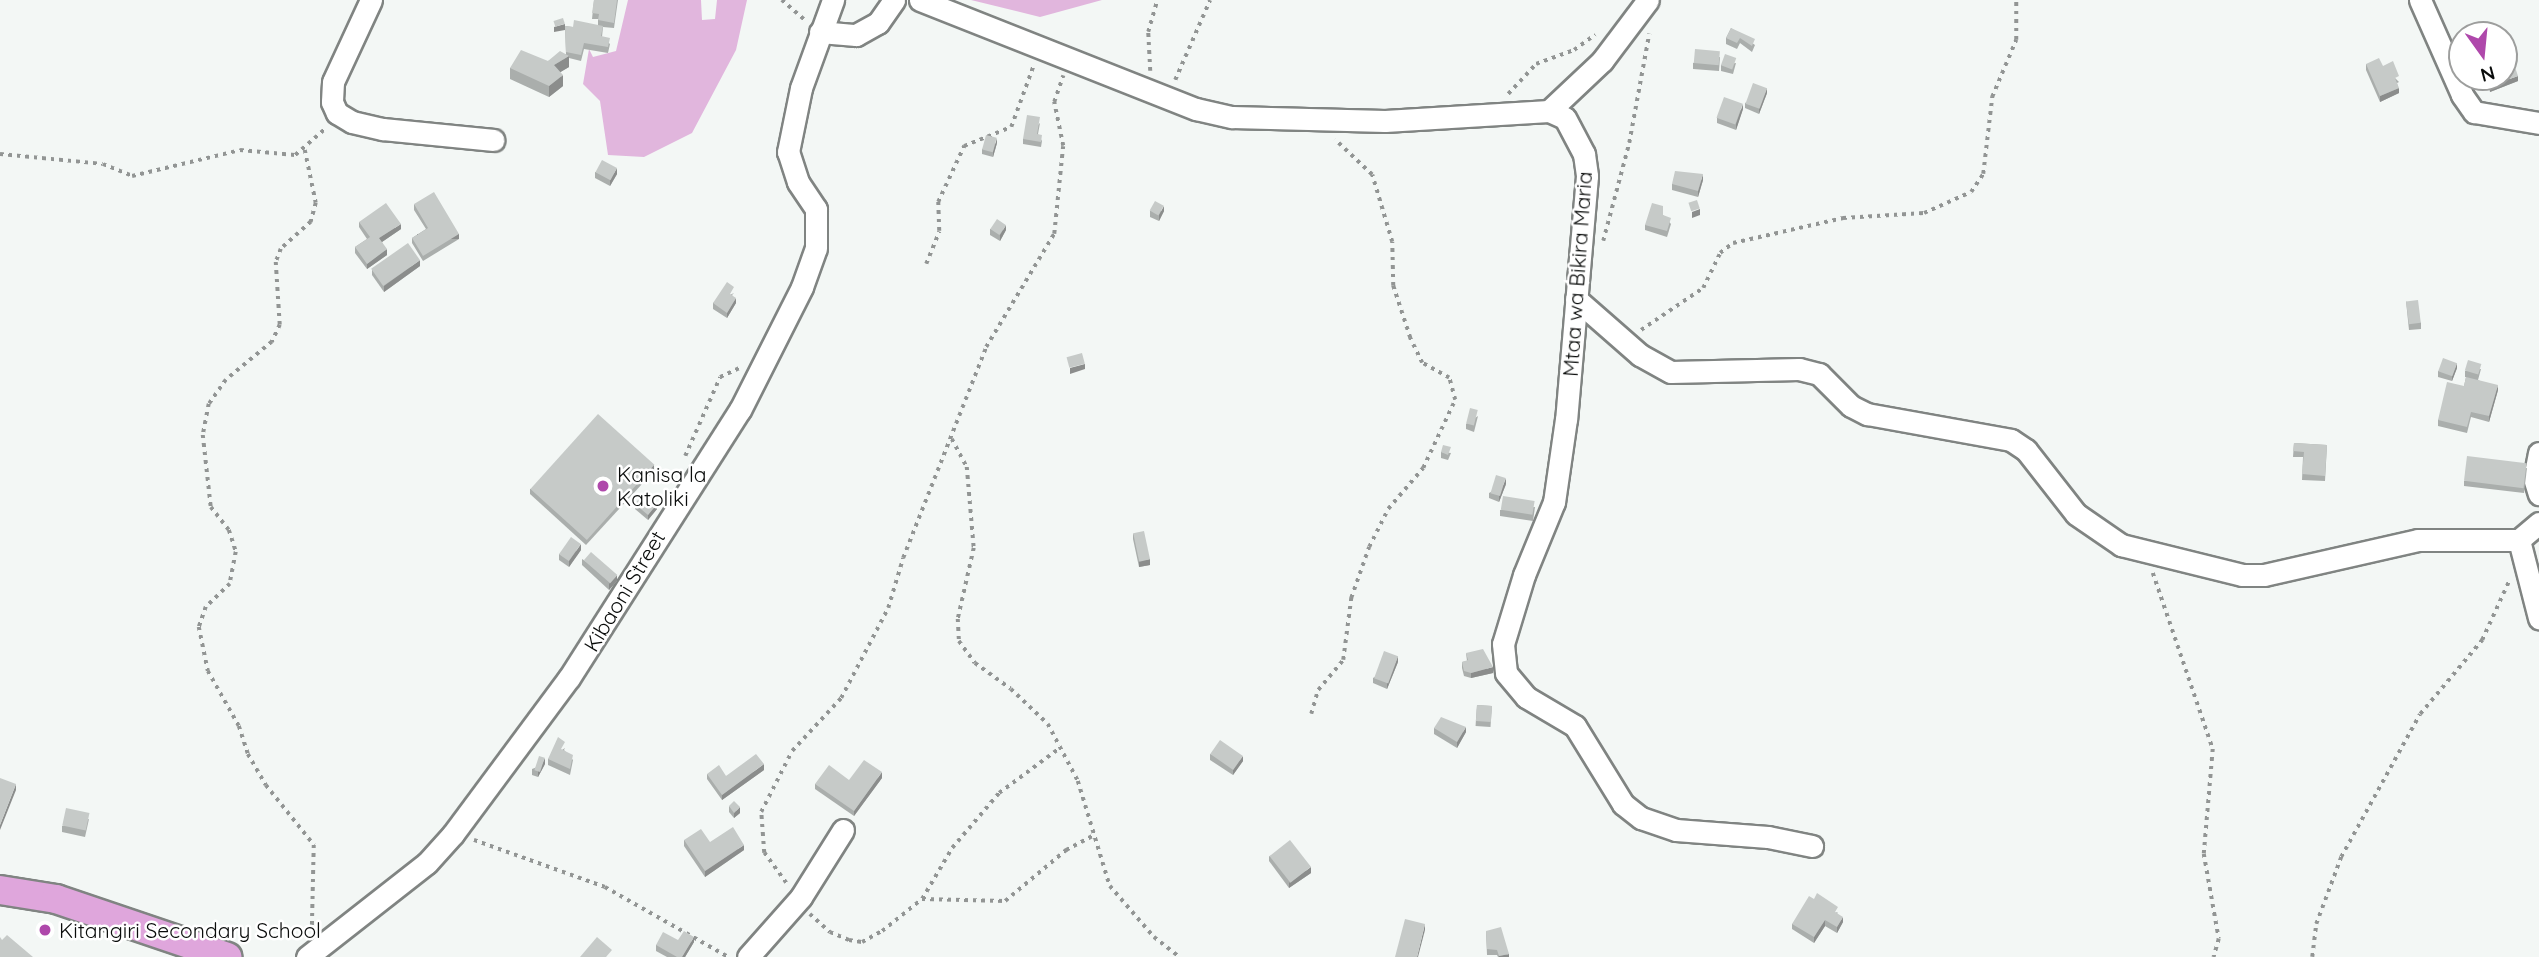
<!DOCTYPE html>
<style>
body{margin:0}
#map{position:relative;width:2539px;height:957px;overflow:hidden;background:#f3f7f5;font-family:Quicksand,sans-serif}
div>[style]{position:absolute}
.green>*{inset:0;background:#e1b6dd}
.path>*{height:3.5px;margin-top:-1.75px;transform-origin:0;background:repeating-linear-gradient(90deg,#929594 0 3.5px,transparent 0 8.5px)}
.roads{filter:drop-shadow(2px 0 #808482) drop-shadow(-2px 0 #808482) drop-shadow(0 2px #808482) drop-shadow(0 -2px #808482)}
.minor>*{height:21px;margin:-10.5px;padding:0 10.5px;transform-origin:10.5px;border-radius:10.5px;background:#fff}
.major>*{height:28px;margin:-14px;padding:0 14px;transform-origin:14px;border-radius:14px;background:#dfa6dc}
.wall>*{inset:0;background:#aaaeac;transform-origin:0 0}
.shaded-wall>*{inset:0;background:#8b8d8c;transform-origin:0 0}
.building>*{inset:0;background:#c6cac8;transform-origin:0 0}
.dots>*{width:19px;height:19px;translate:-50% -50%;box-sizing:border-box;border:4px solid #fff;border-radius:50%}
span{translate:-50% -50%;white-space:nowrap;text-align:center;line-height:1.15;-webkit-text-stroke:5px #fff;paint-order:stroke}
.street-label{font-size:21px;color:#0a0c0b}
.poi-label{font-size:21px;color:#0a0c0b}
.left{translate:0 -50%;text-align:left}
.north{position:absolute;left:2448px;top:21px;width:70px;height:70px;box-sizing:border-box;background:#fff;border:2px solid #9d9e9d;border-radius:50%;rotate:165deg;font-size:19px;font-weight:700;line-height:28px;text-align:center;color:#0a0c0b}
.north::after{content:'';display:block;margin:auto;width:24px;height:32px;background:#af48ab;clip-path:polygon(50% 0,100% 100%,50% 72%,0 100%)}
</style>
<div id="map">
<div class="green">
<i style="clip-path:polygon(628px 0,701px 0,702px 20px,715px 19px,717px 0,747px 0,736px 50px,692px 133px,644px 157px,608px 155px,600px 101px,583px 84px,589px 49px,593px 57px,616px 51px)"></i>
<i style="clip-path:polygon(971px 0,1102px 0,1040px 17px)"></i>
</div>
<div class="path">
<i style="left:782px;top:0;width:29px;rotate:41deg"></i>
<i style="left:1150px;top:71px;width:39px;rotate:-93deg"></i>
<i style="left:1148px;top:32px;width:33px;rotate:-74deg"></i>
<i style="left:1175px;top:80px;width:87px;rotate:-66.4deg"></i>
<i style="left:1508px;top:94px;width:41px;rotate:-47deg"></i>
<i style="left:1536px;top:64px;width:40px;rotate:-20.2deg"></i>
<i style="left:1574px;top:50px;width:26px;rotate:-36deg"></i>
<i style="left:305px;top:150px;width:54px;rotate:78.3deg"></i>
<i style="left:316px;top:203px;width:20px;rotate:105deg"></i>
<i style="left:311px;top:222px;width:40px;rotate:138deg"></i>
<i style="left:281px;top:249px;width:14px;rotate:111deg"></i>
<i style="left:276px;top:262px;width:63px;rotate:86.4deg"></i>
<i style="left:280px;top:325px;width:19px;rotate:115deg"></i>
<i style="left:272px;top:342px;width:60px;rotate:140.4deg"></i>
<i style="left:226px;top:380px;width:29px;rotate:125deg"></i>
<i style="left:209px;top:404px;width:32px;rotate:101deg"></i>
<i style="left:203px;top:435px;width:72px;rotate:83.7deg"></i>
<i style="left:211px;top:507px;width:29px;rotate:52deg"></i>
<i style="left:229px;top:530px;width:23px;rotate:72deg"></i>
<i style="left:236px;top:552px;width:33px;rotate:101deg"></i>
<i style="left:230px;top:584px;width:33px;rotate:136deg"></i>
<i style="left:206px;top:607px;width:21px;rotate:109deg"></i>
<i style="left:199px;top:627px;width:45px;rotate:78.4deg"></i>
<i style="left:208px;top:671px;width:63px;rotate:60.6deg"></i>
<i style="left:239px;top:726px;width:29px;rotate:72deg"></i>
<i style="left:248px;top:754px;width:36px;rotate:60deg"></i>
<i style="left:266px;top:785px;width:77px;rotate:51.3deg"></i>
<i style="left:314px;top:845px;width:85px;rotate:91.3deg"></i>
<i style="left:0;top:154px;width:103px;rotate:5.5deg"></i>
<i style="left:103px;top:164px;width:31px;rotate:22deg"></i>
<i style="left:132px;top:176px;width:111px;rotate:-13.5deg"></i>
<i style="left:240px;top:150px;width:55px;rotate:5.2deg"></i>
<i style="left:295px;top:155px;width:41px;rotate:-41.1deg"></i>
<i style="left:1603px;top:241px;width:101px;rotate:-75.1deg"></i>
<i style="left:1629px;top:143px;width:111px;rotate:-79.6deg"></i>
<i style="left:926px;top:264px;width:35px;rotate:-68deg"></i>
<i style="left:939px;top:231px;width:29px;rotate:-92deg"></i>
<i style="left:938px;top:202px;width:62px;rotate:-65.1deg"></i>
<i style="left:964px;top:146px;width:51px;rotate:-22deg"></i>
<i style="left:1011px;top:127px;width:67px;rotate:-69.9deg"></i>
<i style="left:1641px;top:330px;width:75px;rotate:-34.1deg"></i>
<i style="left:1703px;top:288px;width:39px;rotate:-64deg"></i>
<i style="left:1720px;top:253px;width:16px;rotate:-38deg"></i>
<i style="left:1733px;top:243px;width:113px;rotate:-12.8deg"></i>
<i style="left:1843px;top:218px;width:81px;rotate:-3.5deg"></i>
<i style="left:1924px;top:213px;width:51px;rotate:-24.1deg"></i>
<i style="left:1971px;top:192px;width:22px;rotate:-56deg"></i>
<i style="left:1983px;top:174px;width:78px;rotate:-83.3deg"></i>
<i style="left:1992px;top:97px;width:62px;rotate:-67.2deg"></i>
<i style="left:2016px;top:40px;width:40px;rotate:-90deg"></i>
<i style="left:952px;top:439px;width:32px;rotate:62deg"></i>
<i style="left:967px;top:467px;width:81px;rotate:85.1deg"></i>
<i style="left:974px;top:548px;width:73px;rotate:102.7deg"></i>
<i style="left:958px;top:619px;width:22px;rotate:87deg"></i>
<i style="left:959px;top:641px;width:27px;rotate:54deg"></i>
<i style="left:975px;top:663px;width:44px;rotate:35.8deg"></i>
<i style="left:1011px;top:689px;width:51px;rotate:43.4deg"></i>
<i style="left:1048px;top:724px;width:64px;rotate:62.2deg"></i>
<i style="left:1078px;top:781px;width:110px;rotate:73.1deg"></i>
<i style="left:1110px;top:886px;width:67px;rotate:49.2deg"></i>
<i style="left:1154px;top:937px;width:33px;rotate:38deg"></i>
<i style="left:685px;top:456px;width:86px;rotate:-66.1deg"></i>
<i style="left:720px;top:377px;width:21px;rotate:-25deg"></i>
<i style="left:2153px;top:573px;width:186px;rotate:71.2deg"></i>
<i style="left:2213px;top:749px;width:105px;rotate:94.9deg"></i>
<i style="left:2204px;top:854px;width:86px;rotate:80deg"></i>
<i style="left:2219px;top:939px;width:19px;rotate:106deg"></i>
<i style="left:1311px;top:714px;width:25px;rotate:-74deg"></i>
<i style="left:1318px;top:690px;width:39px;rotate:-50deg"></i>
<i style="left:1343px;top:660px;width:63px;rotate:-82.6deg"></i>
<i style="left:1351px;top:598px;width:54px;rotate:-70.6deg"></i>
<i style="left:1369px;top:547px;width:42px;rotate:-63.4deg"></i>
<i style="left:1388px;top:509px;width:54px;rotate:-49.5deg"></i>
<i style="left:1423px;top:468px;width:75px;rotate:-64.8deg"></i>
<i style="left:1455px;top:400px;width:23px;rotate:-105deg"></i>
<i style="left:1449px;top:378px;width:31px;rotate:-151deg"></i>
<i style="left:1422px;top:363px;width:28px;rotate:-116deg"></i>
<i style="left:1410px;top:338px;width:55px;rotate:-108.1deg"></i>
<i style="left:1393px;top:286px;width:44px;rotate:-91.3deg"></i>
<i style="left:1392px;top:242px;width:70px;rotate:-106.6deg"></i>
<i style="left:1372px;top:175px;width:51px;rotate:-136.6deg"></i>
<i style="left:474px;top:840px;width:139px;rotate:19.7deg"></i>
<i style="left:605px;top:887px;width:142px;rotate:29.6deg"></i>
<i style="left:786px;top:883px;width:37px;rotate:-126deg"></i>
<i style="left:764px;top:853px;width:41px;rotate:-94.2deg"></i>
<i style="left:761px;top:812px;width:68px;rotate:-63.1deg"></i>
<i style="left:792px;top:751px;width:72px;rotate:-47.2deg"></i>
<i style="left:841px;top:698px;width:102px;rotate:-62.4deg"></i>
<i style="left:888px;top:608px;width:52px;rotate:-73.3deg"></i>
<i style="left:903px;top:558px;width:227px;rotate:-68.5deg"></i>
<i style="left:986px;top:347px;width:132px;rotate:-59deg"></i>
<i style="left:1054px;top:234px;width:88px;rotate:-84.2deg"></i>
<i style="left:1063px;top:146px;width:45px;rotate:-101.6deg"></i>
<i style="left:1054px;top:102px;width:28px;rotate:-71deg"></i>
<i style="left:922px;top:899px;width:83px;rotate:1.4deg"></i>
<i style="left:1005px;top:901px;width:80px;rotate:-39.9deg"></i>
<i style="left:1066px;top:850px;width:30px;rotate:-28deg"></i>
<i style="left:810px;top:914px;width:27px;rotate:42deg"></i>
<i style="left:830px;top:932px;width:21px;rotate:23deg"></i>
<i style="left:849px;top:940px;width:13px;rotate:9deg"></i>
<i style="left:862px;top:942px;width:23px;rotate:-29deg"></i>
<i style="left:882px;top:931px;width:51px;rotate:-38.7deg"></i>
<i style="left:922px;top:899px;width:59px;rotate:-59.5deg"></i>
<i style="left:952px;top:848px;width:72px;rotate:-49.5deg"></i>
<i style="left:999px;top:793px;width:77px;rotate:-36.6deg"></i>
<i style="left:2312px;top:957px;width:33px;rotate:-83deg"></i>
<i style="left:2316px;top:924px;width:72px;rotate:-69.5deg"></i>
<i style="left:2341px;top:857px;width:163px;rotate:-61.1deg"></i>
<i style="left:2420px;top:714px;width:97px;rotate:-50deg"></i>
<i style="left:2482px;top:640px;width:65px;rotate:-65.4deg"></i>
</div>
<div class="roads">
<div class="minor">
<i style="left:371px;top:0;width:90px;rotate:114.9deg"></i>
<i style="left:333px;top:82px;width:20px;rotate:93deg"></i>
<i style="left:332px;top:102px;width:12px;rotate:66deg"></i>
<i style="left:337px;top:113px;width:17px;rotate:31deg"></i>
<i style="left:352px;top:122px;width:32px;rotate:13deg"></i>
<i style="left:383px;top:129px;width:111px;rotate:5.7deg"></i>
<i style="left:920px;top:0;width:297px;rotate:21.6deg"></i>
<i style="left:1196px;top:109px;width:37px;rotate:13deg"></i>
<i style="left:1232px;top:117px;width:153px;rotate:1.5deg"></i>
<i style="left:1385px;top:121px;width:164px;rotate:-3.5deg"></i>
<i style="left:1549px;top:111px;width:17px;rotate:24deg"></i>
<i style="left:1565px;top:118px;width:41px;rotate:62.2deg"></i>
<i style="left:1584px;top:154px;width:22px;rotate:82deg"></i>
<i style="left:1587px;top:176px;width:244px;rotate:94.9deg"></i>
<i style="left:1566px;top:419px;width:84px;rotate:98.2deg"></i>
<i style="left:1554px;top:502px;width:79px;rotate:112.3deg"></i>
<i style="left:1524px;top:575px;width:72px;rotate:106.9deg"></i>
<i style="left:1503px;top:644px;width:29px;rotate:84deg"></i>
<i style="left:1506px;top:673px;width:31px;rotate:50deg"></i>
<i style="left:1526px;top:697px;width:57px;rotate:30.6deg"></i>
<i style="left:1575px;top:726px;width:92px;rotate:58.4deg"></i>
<i style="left:1623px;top:804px;width:23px;rotate:38deg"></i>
<i style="left:1641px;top:818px;width:37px;rotate:19deg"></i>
<i style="left:1676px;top:830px;width:92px;rotate:4.4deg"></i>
<i style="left:1768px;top:837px;width:45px;rotate:11.6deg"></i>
<i style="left:2420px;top:0;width:104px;rotate:66.1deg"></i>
<i style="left:2462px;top:95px;width:21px;rotate:55deg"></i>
<i style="left:2474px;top:112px;width:66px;rotate:9.6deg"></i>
<i style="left:820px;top:32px;width:36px;rotate:5deg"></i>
<i style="left:856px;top:35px;width:25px;rotate:-29deg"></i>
<i style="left:878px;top:23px;width:28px;rotate:-55deg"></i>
<i style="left:1549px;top:111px;width:73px;rotate:-43.3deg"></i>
<i style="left:1602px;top:61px;width:76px;rotate:-53deg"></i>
<i style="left:1576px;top:299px;width:85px;rotate:41.2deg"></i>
<i style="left:1640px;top:355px;width:35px;rotate:29deg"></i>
<i style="left:1671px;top:372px;width:128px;rotate:-1.3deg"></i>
<i style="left:1799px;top:369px;width:21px;rotate:14deg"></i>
<i style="left:1819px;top:374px;width:45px;rotate:45deg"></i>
<i style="left:1851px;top:406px;width:18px;rotate:27deg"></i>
<i style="left:1867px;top:414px;width:146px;rotate:10.2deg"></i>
<i style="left:2011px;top:440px;width:18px;rotate:34deg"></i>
<i style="left:2026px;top:450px;width:81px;rotate:52deg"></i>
<i style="left:2076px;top:514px;width:55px;rotate:34.6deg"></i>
<i style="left:2121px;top:545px;width:125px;rotate:13.9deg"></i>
<i style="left:2242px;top:575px;width:22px"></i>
<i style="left:2264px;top:575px;width:158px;rotate:-12.8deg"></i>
<i style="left:2418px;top:540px;width:101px"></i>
<i style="left:2539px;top:453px;width:25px;rotate:101deg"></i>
<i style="left:2534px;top:478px;width:17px;rotate:73deg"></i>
<i style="left:2539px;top:523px;width:26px;rotate:140deg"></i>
<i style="left:2519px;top:540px;width:81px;rotate:75.6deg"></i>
<i style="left:307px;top:957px;width:152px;rotate:-38.1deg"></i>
<i style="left:427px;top:863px;width:39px;rotate:-48deg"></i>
<i style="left:453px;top:834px;width:194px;rotate:-53.4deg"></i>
<i style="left:569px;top:678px;width:318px;rotate:-57.5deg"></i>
<i style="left:740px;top:410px;width:138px;rotate:-63.2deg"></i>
<i style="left:802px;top:287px;width:41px;rotate:-70.3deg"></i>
<i style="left:816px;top:248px;width:39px;rotate:-90deg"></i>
<i style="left:816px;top:209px;width:32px;rotate:-124deg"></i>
<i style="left:798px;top:182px;width:32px;rotate:-108deg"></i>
<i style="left:788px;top:152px;width:65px;rotate:-78.5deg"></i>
<i style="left:801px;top:88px;width:94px;rotate:-70deg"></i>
<i style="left:748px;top:957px;width:80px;rotate:-48.5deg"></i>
<i style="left:801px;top:897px;width:79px;rotate:-57.9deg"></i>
</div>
<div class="major">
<i style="left:0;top:890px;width:57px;rotate:9.1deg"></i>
<i style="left:56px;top:899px;width:181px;rotate:18.7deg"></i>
</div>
</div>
<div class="wall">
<i style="clip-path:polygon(594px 0,618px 0,614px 28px,603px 27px,602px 37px,610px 44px,608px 53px,584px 49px,581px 61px,569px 58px,569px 67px,560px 72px,563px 86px,549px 97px,510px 79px,510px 68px,548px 61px,566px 54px,565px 26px,573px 27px,598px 25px,598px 19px,592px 19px)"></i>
<i style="clip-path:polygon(1731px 28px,1755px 45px,1752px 52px,1740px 43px,1737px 49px,1726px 44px,1726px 38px)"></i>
<i style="clip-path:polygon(1720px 57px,1719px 71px,1693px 69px,1693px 63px)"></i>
<i style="clip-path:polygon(1736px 63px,1733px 74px,1721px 71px,1721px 65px)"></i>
<i style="clip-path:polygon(2366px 64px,2383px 66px,2399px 82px,2397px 83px,2399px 93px,2380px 102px,2366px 70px)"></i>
<i style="clip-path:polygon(2486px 77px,2504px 77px,2518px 81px,2490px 92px)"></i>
<i style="clip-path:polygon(1767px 93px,1759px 114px,1745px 108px,1745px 103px)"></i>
<i style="clip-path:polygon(1743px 109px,1736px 130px,1717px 123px,1717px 118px)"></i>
<i style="clip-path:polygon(1040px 123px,1038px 134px,1042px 141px,1041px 147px,1023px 144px,1023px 139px)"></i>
<i style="clip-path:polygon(997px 143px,993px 157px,982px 154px,982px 149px)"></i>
<i style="clip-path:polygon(595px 172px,617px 174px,610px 186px,595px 178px)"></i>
<i style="clip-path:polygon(1703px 180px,1698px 197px,1672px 190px,1672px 184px)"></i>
<i style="clip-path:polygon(414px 204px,459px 239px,423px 261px,412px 243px,412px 238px,426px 229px,414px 210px)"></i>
<i style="clip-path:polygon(1150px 211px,1164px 211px,1159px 221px,1150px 217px)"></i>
<i style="clip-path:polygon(1663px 215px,1671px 224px,1667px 237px,1645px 230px,1645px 225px)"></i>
<i style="clip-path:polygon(359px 222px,401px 229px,382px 242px,387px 255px,367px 269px,355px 253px,355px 247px,367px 239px,359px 227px)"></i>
<i style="clip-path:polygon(990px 229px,1006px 230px,1000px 241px,990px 235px)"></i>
<i style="clip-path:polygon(420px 266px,384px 292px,372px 275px,372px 270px)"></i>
<i style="clip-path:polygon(734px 293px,732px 295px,736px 303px,727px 318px,713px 309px,713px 303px)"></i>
<i style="clip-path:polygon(2406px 301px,2421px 323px,2421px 329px,2409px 330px)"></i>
<i style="clip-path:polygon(2457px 368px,2452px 381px,2438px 377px,2438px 371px)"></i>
<i style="clip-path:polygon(2481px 369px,2478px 380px,2498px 390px,2489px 422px,2471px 417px,2467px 433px,2438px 426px,2438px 420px,2464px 386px,2466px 377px,2465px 377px,2465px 371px)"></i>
<i style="clip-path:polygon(1478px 416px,1474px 432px,1466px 429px,1466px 424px)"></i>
<i style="clip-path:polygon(2294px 443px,2327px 445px,2325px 481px,2302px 480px,2303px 457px,2293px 457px)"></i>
<i style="clip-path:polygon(1441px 452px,1451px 453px,1448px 460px,1441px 458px)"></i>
<i style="clip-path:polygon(2527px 468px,2524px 493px,2464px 486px,2464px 481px)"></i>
<i style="clip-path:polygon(654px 471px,586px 545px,530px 494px,530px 489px)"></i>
<i style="clip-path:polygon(1506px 484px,1499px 502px,1489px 498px,1489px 493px)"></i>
<i style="clip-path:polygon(635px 504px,657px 509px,648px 520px,635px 509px)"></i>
<i style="clip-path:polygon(1535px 507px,1533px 521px,1500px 516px,1500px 510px)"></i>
<i style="clip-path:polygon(1133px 533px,1150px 565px,1139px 567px,1133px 539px)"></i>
<i style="clip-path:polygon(581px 550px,569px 567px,559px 560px,559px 554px)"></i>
<i style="clip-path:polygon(582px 559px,617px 581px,609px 590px,582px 565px)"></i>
<i style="clip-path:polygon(1466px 653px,1493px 673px,1471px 678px,1464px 676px,1462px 668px,1462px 662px,1467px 661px)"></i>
<i style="clip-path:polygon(1398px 662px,1387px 689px,1373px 683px,1373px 678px)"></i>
<i style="left:1477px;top:705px;width:15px;height:21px;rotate:4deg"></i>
<i style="clip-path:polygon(1434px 728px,1466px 732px,1457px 748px,1434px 734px)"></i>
<i style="clip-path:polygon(565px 748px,564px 750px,573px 760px,570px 775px,548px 765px,548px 759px)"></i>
<i style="clip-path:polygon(1210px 754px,1243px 761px,1233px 775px,1210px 760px)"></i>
<i style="clip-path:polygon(545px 764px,538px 777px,532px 775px,532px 769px)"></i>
<i style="clip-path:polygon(764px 770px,722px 800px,707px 779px,707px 774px,726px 776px)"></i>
<i style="clip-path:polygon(882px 778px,854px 816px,815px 789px,815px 784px,849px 780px)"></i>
<i style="clip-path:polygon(729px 806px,740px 813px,734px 818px,729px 812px)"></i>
<i style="clip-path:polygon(89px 819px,85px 837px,62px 832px,62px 826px)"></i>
<i style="clip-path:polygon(684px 840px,710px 842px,744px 850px,705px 877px,684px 846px)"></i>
<i style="clip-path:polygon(1269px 856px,1311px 873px,1289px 888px,1269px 861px)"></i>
<i style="clip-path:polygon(1838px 912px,1837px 913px,1843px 922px,1837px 933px,1825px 926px,1814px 943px,1792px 929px,1792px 924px)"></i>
<i style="clip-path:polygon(1486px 931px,1509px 957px,1498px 957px,1497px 955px,1487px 955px)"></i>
<i style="clip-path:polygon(678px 940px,694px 942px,685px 957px,667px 957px,656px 951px,656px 945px)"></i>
</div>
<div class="shaded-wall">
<i style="clip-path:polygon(565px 24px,565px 30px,554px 32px,554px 27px)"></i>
<i style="clip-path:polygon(569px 56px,569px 67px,554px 76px,554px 65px)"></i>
<i style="clip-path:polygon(563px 75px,563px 86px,549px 97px,549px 86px)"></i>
<i style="clip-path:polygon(2518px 76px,2518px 81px,2490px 92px,2490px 86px)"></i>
<i style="clip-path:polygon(1767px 88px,1767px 93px,1759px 114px,1759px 108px)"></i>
<i style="clip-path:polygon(2399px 88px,2399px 93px,2380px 102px,2380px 96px)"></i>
<i style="clip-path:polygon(1743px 104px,1743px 109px,1736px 130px,1736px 124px)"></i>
<i style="clip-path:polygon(997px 138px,997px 143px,993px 157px,993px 152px)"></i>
<i style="clip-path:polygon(617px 168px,617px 174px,610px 186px,610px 180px)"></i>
<i style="clip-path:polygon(1703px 174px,1703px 180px,1698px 197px,1698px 191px)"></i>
<i style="clip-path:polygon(1164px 206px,1164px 211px,1159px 221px,1159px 215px)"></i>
<i style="clip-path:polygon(1700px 209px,1700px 215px,1692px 218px,1692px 212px)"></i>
<i style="clip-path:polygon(401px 224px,401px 229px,379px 244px,379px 238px)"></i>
<i style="clip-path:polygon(1006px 225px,1006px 230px,1000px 241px,1000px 235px)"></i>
<i style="left:459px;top:234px;width:5px;height:42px;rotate:90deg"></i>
<i style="clip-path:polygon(387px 249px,387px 255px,367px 269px,367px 264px)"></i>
<i style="clip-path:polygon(420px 260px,420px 266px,384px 292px,384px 286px)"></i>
<i style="clip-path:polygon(736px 298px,736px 303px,727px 318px,727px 313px)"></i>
<i style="clip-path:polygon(2457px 363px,2457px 368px,2452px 381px,2452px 376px)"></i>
<i style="clip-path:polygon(1085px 364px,1085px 369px,1070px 374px,1070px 368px)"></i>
<i style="clip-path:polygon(2498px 385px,2498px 390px,2489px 422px,2489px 416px)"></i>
<i style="left:654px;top:465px;width:6px;height:100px;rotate:90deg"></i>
<i style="clip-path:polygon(1506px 478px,1506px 484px,1499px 502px,1499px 496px)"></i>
<i style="clip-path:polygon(657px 504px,657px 509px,648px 520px,648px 515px)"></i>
<i style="clip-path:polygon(581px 544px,581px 550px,569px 567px,569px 561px)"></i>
<i style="clip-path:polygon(1150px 559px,1150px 565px,1139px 567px,1139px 561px)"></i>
<i style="clip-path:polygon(617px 575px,617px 581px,609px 590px,609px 584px)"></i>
<i style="clip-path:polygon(1398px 656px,1398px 662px,1387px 689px,1387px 683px)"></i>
<i style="clip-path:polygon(1493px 667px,1493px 673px,1471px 678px,1471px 673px)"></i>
<i style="clip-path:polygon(1466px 727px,1466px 732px,1457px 748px,1457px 742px)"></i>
<i style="clip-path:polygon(1243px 756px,1243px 761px,1233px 775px,1233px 769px)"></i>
<i style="clip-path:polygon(545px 758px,545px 764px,538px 777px,538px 772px)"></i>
<i style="clip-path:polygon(764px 764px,764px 770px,722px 800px,722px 795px)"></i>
<i style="clip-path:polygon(882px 772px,882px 778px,854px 816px,854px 811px)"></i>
<i style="clip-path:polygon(16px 784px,16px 790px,0 830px,0 825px)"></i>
<i style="clip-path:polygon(740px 807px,740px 813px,734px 818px,734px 813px)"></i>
<i style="clip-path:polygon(744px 845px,744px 850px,705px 877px,705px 871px)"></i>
<i style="clip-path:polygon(1311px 867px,1311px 873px,1289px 888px,1289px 883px)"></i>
<i style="clip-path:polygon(1843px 917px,1843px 922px,1837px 933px,1837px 927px)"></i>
<i style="clip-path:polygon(1825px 920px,1825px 926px,1814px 943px,1814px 937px)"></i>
<i style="clip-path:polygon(1425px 924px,1425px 930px,1418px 957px,1417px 957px)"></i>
<i style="clip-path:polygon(694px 937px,694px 942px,685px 957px,682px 957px)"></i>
<i style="clip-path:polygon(1509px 954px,1509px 957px,1499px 957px,1499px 956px)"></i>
</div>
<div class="building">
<i style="clip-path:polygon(594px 0,617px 0,614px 23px,598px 20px,599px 14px,592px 13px)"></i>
<i style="left:563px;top:18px;width:6px;height:10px;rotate:72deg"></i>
<i style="clip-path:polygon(574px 20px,603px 26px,601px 36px,610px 38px,608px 47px,584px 43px,581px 55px,566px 52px,565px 26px,573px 27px)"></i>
<i style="clip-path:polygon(1731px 28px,1755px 39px,1752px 46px,1740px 38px,1737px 43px,1726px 38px)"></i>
<i style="left:1695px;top:49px;width:25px;height:14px;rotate:5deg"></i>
<i style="clip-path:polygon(521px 50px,548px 61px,560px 51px,569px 56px,554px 65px,563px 75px,549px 86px,510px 68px)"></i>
<i style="left:1725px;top:54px;width:12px;height:12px;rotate:20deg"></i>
<i style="clip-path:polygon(2379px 58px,2383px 66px,2393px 61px,2399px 76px,2395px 78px,2399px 88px,2380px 96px,2366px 64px)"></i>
<i style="clip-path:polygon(2514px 64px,2518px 76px,2490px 86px,2487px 77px,2504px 77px,2504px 68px)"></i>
<i style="left:1753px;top:83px;width:15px;height:22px;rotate:20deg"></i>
<i style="left:1724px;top:97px;width:20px;height:22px;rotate:20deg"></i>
<i style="clip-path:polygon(1027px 115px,1040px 117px,1037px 134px,1042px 135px,1041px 142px,1023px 139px)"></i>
<i style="left:986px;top:135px;width:11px;height:15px;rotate:15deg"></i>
<i style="left:602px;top:160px;width:17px;height:14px;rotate:28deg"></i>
<i style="clip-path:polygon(1675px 171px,1703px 174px,1698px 191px,1672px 184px)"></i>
<i style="clip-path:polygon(434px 192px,459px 234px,423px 256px,412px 238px,428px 228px,414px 204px)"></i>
<i style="left:1697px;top:200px;width:9px;height:9px;rotate:72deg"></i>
<i style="left:1155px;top:201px;width:10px;height:11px;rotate:29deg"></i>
<i style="clip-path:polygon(386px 203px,401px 224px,379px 238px,387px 249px,367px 264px,355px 247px,370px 237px,359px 222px)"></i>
<i style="clip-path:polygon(1652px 203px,1663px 206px,1663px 215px,1671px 218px,1667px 231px,1645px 225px)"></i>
<i style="left:997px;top:219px;width:11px;height:12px;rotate:34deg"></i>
<i style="left:408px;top:243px;width:21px;height:45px;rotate:55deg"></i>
<i style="clip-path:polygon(727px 282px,734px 287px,730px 294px,736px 298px,727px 313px,713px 303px)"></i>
<i style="left:2418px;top:300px;width:23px;height:12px;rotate:83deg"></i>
<i style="left:1082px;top:353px;width:11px;height:16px;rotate:75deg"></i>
<i style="left:2443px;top:358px;width:15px;height:14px;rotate:20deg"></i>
<i style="left:2468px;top:360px;width:14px;height:11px;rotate:17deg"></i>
<i style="clip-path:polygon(2466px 377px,2498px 385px,2489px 416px,2471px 412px,2467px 427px,2438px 420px,2447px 382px,2464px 386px)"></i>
<i style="left:1470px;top:408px;width:8px;height:16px;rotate:14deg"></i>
<i style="left:598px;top:414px;width:76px;height:101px;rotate:42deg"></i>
<i style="clip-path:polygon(2294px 443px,2327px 445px,2325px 476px,2302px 474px,2304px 452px,2293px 451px)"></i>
<i style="clip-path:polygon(1443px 445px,1451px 447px,1448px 455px,1441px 452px)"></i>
<i style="left:2467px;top:456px;width:60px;height:25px;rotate:7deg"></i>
<i style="left:1496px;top:475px;width:10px;height:19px;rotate:17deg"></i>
<i style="clip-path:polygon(641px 496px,657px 504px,648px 515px,635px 504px)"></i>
<i style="left:1503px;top:496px;width:32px;height:14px;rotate:9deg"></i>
<i style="left:1144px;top:531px;width:29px;height:11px;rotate:78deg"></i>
<i style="left:571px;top:537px;width:12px;height:21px;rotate:35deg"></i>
<i style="left:591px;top:552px;width:35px;height:11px;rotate:41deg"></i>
<i style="clip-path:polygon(1483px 649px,1493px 667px,1471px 673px,1464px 671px,1462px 662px,1468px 660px,1466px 653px)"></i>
<i style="left:1384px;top:651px;width:15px;height:29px;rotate:20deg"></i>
<i style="left:1477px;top:705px;width:15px;height:16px;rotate:4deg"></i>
<i style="clip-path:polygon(1441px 717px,1466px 727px,1457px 742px,1434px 728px)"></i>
<i style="clip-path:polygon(558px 737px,565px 742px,561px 749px,573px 755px,570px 769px,548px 759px)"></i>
<i style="left:1220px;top:740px;width:28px;height:17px;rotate:35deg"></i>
<i style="clip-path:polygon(756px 754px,764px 764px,722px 795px,707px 774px,719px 765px,726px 776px)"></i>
<i style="left:539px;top:756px;width:6px;height:15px;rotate:18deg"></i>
<i style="clip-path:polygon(864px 760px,882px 772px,854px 811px,815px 784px,829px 765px,849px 780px)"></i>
<i style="clip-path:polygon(0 778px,16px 784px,0 825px)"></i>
<i style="clip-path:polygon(734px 801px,740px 807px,734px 813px,729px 806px)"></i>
<i style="left:66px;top:808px;width:24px;height:18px;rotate:12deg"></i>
<i style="clip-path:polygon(733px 827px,744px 845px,705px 871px,684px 840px,701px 829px,710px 842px)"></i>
<i style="left:1290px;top:840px;width:34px;height:26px;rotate:52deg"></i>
<i style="clip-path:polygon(1817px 893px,1838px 907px,1835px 912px,1843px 917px,1837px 927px,1825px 920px,1814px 937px,1792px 924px,1809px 896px,1814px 899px)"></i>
<i style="clip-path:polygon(1405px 919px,1425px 924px,1417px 957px,1395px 957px)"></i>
<i style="clip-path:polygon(1501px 927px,1509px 954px,1499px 956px,1497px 950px,1487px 949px,1486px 931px)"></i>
<i style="clip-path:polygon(684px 931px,694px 937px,682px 957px,677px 957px,656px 945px,663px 932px,678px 940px)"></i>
<i style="clip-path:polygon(7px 935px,33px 957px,0 957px,0 937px,2px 940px)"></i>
<i style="clip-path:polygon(597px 937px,612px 950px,606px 957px,580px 957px)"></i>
</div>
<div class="dots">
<i style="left:603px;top:486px;background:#af48ab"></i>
<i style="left:45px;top:930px;background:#af48ab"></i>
</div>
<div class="street-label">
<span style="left:1577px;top:274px;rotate:-86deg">Mtaa wa Bikira Maria</span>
<span style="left:624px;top:591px;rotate:-59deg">Kibaoni Street</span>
</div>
<div class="poi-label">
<span class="left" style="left:617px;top:486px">Kanisa la<br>Katoliki</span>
<span class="left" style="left:59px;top:930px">Kitangiri Secondary School</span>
</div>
<div class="north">N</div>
</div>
